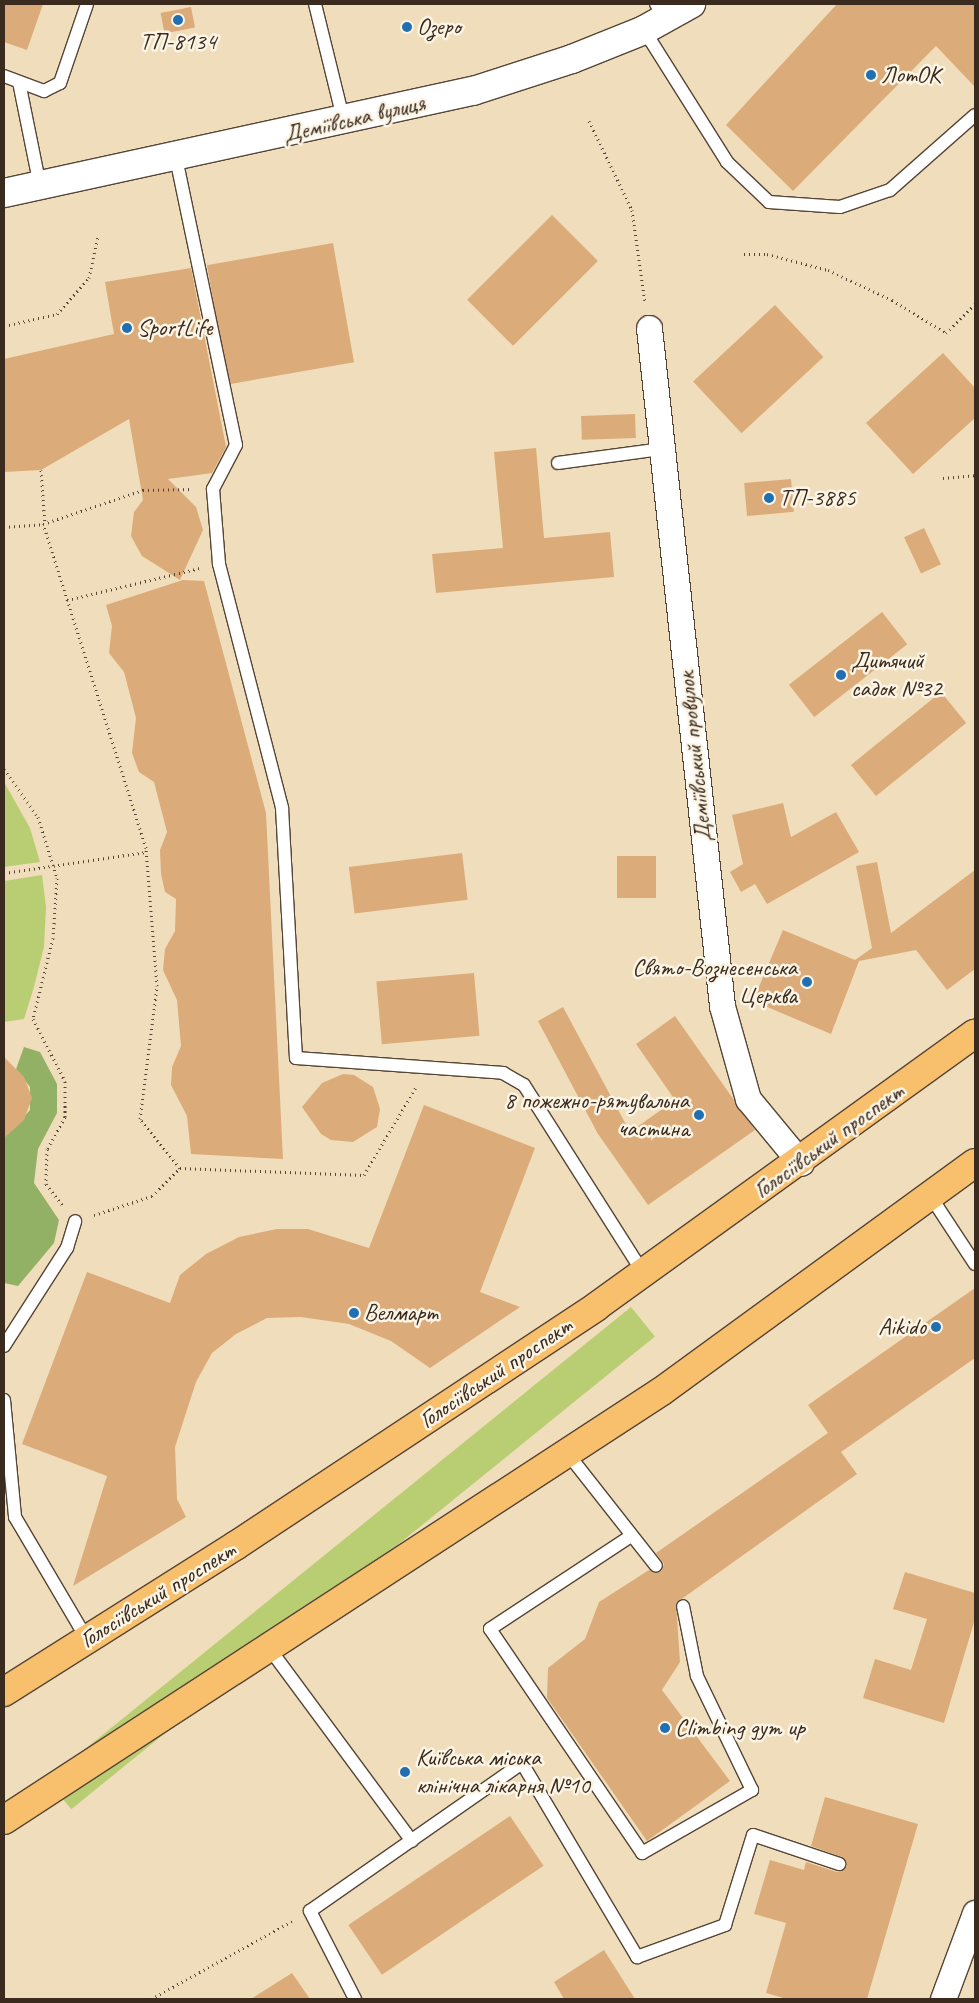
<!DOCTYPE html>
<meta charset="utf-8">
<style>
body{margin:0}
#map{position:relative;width:979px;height:2003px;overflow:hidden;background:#f0ddbb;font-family:Caveat,sans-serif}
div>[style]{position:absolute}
.green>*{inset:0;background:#b9ce72;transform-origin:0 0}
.forest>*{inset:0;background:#92b164}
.building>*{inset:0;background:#dbac79;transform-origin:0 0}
.path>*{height:3px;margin-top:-1.5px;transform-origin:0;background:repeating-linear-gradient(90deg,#564536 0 1px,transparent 0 5px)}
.roads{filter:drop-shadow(1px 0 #564536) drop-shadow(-1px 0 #564536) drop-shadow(0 1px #564536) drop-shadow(0 -1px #564536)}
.service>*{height:12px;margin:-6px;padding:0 6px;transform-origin:6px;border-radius:6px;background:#fff}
.minor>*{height:25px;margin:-12.5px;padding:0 12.5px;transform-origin:12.5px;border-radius:12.5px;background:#fff}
.tertiary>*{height:28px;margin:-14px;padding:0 14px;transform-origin:14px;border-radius:14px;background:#fff}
.primary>*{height:28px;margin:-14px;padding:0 14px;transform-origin:14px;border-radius:14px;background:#f8bf6c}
.trunk>*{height:28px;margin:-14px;padding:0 14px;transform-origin:14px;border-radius:14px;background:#f8bf6c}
.dots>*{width:14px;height:14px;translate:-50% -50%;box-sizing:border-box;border:2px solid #fcf5e5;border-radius:50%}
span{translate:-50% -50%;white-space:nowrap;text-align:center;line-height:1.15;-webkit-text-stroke:5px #fcf5e5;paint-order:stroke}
.poi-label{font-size:24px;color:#3b2a1e}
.left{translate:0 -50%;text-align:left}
.right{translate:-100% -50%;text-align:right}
.street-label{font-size:24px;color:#3b2a1e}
.frame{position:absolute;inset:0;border:5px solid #3b2a1e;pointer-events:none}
</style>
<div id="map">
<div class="green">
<i style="clip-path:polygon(4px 782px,30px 828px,40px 862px,4px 867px)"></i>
<i style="clip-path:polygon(42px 875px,46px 907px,44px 947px,34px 987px,24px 1019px,4px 1022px,4px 881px)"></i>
<i style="left:631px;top:1307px;width:38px;height:751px;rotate:51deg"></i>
</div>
<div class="forest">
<i style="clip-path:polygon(24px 1047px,40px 1052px,57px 1084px,57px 1113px,38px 1149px,34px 1183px,59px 1220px,54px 1243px,18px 1286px,4px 1283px,4px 1132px,15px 1127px,30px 1110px,30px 1087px,16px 1069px)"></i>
</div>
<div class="building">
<i style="clip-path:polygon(4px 4px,43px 4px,27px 50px,4px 42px)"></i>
<i style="clip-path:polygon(837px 4px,975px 4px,975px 87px,936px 46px,793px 191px,726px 125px)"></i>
<i style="left:191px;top:7px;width:21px;height:31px;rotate:79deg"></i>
<i style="left:552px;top:215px;width:65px;height:120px;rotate:45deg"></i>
<i style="left:333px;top:243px;width:121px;height:128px;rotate:80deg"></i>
<i style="clip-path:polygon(191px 268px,226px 447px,212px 473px,168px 479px,196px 507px,203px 530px,180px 580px,142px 556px,131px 536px,134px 512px,143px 500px,129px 419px,41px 470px,4px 472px,4px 359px,114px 334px,105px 282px)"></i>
<i style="left:775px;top:305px;width:71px;height:112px;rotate:47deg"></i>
<i style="clip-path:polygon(943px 353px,975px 388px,975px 418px,913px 474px,866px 423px)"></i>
<i style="left:635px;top:414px;width:24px;height:54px;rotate:88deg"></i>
<i style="clip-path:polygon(536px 448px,544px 538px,610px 532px,614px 577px,436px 593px,432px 554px,503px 548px,494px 452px)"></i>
<i style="left:791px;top:479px;width:33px;height:47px;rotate:85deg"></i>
<i style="left:924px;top:528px;width:40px;height:22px;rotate:65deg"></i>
<i style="clip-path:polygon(183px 580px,204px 581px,266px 813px,283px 1159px,191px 1154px,187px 1116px,171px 1085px,172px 1067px,181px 1046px,177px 1000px,163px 970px,165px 949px,175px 931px,176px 899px,165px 892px,161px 874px,160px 850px,167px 832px,154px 782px,139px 772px,132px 753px,136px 718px,124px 672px,109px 653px,112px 626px,106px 605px)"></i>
<i style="left:882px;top:612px;width:41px;height:118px;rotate:52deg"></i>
<i style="left:941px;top:692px;width:40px;height:116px;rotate:51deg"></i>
<i style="clip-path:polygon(783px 803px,791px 837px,836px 812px,859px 852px,767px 904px,755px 884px,741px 892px,730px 872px,743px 864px,732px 815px)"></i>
<i style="left:462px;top:853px;width:47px;height:114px;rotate:83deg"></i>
<i style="left:656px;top:856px;width:42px;height:39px;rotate:90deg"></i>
<i style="clip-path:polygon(877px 862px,891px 933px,975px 870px,975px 969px,947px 990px,916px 950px,859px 961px,831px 1034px,753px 1001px,783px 930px,855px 960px,872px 948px,856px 866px)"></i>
<i style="left:474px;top:973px;width:63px;height:98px;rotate:85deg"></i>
<i style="clip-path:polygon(563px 1007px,630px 1132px,675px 1100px,636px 1044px,675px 1016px,755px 1130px,648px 1205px,598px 1134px,538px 1021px)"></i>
<i style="clip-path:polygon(4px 1057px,24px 1077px,32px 1098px,24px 1120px,4px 1138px)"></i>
<i style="clip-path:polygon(343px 1074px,354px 1075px,373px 1087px,380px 1109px,377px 1127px,353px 1142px,331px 1140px,321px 1134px,302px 1107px,322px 1083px)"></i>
<i style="clip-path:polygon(424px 1105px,535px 1148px,480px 1292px,520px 1307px,430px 1368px,391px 1341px,349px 1324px,301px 1317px,267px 1318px,236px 1334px,212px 1353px,196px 1382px,175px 1447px,177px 1499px,186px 1517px,73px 1586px,107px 1476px,22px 1444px,87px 1272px,170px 1303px,180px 1275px,206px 1254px,239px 1237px,277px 1229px,308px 1229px,369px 1248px)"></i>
<i style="clip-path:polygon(975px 1288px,975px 1358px,841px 1452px,857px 1474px,676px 1603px,680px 1662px,662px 1690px,730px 1781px,647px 1841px,547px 1698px,548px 1668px,585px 1639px,599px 1602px,649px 1570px,661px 1572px,664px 1564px,656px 1553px,828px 1433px,808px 1405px)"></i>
<i style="clip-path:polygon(905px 1572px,975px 1593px,975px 1619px,944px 1723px,863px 1698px,875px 1659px,911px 1670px,927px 1619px,893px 1609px)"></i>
<i style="clip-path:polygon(825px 1797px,918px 1824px,867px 1999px,787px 1999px,766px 1993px,786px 1923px,754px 1914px,770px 1860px,804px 1870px,806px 1862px,837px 1872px,847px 1866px,842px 1857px,811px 1846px)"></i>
<i style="left:510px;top:1816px;width:60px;height:195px;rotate:56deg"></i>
<i style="clip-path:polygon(604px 1950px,635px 1999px,564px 1999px,554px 1982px)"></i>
<i style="clip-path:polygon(292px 1973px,310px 1999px,251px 1999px)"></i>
</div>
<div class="path">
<i style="left:589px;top:121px;width:99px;rotate:64.2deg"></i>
<i style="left:632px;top:210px;width:94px;rotate:82deg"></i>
<i style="left:744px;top:254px;width:23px"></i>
<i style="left:767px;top:254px;width:63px;rotate:14.7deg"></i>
<i style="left:828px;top:270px;width:71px;rotate:25.1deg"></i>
<i style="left:892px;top:300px;width:63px;rotate:31.4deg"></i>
<i style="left:946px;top:333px;width:41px;rotate:-45deg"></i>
<i style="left:4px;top:326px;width:54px;rotate:-12.8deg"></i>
<i style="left:57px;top:314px;width:48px;rotate:-48.4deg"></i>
<i style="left:89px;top:278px;width:43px;rotate:-77.9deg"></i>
<i style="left:41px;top:470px;width:54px;rotate:85.8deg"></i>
<i style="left:943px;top:478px;width:32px;rotate:-5deg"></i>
<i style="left:4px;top:527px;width:39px;rotate:-4deg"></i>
<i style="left:67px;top:600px;width:137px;rotate:-13.5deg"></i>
<i style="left:4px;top:769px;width:59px;rotate:54.7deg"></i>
<i style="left:38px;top:817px;width:64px;rotate:72.7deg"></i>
<i style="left:57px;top:878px;width:60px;rotate:93.8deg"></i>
<i style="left:53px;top:938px;width:83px;rotate:103.9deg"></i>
<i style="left:33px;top:1019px;width:70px;rotate:62.7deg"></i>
<i style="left:65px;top:1081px;width:36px;rotate:90deg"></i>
<i style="left:65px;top:1117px;width:37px;rotate:119deg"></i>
<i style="left:47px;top:1149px;width:35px;rotate:92deg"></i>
<i style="left:46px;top:1184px;width:28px;rotate:52deg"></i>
<i style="left:4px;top:873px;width:144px;rotate:-8.4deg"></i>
<i style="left:180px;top:1168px;width:184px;rotate:2.2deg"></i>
<i style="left:364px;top:1175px;width:102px;rotate:-59.4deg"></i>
<i style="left:94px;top:1215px;width:61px;rotate:-18.1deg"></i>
<i style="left:152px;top:1196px;width:40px;rotate:-45deg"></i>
<i style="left:180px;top:1168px;width:63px;rotate:-129.2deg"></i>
<i style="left:140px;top:1119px;width:134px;rotate:-82.7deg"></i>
<i style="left:157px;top:986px;width:138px;rotate:-94.6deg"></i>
<i style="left:146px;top:848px;width:340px;rotate:-107.6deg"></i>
<i style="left:43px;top:524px;width:106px;rotate:-18.8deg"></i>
<i style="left:143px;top:490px;width:50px;rotate:-1.1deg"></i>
<i style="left:151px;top:1999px;width:163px;rotate:-28.9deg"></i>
</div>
<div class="roads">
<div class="service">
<i style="left:315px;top:4px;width:122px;rotate:76.2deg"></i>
<i style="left:656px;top:4px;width:17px;rotate:59deg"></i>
<i style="left:644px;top:30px;width:156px;rotate:57.8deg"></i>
<i style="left:727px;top:162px;width:58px;rotate:43.6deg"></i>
<i style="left:769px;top:202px;width:71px;rotate:4deg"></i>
<i style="left:840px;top:207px;width:53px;rotate:-18.8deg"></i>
<i style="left:890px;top:190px;width:113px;rotate:-41.4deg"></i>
<i style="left:4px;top:76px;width:43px;rotate:20.6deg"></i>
<i style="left:44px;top:91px;width:18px;rotate:-27deg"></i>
<i style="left:60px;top:83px;width:83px;rotate:-71.1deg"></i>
<i style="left:19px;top:82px;width:106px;rotate:78.6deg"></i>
<i style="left:176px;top:158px;width:293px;rotate:78.2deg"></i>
<i style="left:236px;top:445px;width:50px;rotate:117.6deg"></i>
<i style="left:213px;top:489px;width:75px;rotate:85.4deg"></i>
<i style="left:219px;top:564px;width:252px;rotate:75.5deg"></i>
<i style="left:282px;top:808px;width:250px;rotate:86.8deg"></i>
<i style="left:296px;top:1058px;width:208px;rotate:4.1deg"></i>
<i style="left:503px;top:1073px;width:24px;rotate:30deg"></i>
<i style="left:524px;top:1085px;width:224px;rotate:57.6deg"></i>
<i style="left:558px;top:463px;width:105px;rotate:-7.7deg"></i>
<i style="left:931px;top:1197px;width:80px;rotate:56.7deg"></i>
<i style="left:4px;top:1346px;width:117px;rotate:-57.3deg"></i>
<i style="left:67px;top:1248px;width:28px;rotate:-73deg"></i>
<i style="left:4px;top:1400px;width:118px;rotate:84.6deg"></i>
<i style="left:15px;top:1517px;width:142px;rotate:59.5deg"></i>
<i style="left:568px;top:1454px;width:142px;rotate:51.8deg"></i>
<i style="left:631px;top:1536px;width:169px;rotate:146.6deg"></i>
<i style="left:490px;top:1629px;width:271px;rotate:55.8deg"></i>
<i style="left:642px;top:1853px;width:127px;rotate:-29.8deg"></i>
<i style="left:752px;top:1790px;width:127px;rotate:-115.8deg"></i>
<i style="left:697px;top:1676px;width:71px;rotate:-101.3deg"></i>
<i style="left:269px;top:1648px;width:240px;rotate:53.5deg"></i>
<i style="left:355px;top:1999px;width:99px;rotate:-117.1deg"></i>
<i style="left:310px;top:1911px;width:259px;rotate:-34.9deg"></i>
<i style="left:522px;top:1763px;width:226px;rotate:59.3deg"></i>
<i style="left:637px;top:1957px;width:94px;rotate:-20deg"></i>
<i style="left:725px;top:1925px;width:94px;rotate:-72.7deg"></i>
<i style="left:753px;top:1835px;width:91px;rotate:18.6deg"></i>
</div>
<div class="minor">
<i style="left:649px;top:328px;width:682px;rotate:83.85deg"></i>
<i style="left:722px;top:1006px;width:97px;rotate:74.4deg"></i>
<i style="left:748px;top:1099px;width:83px;rotate:50.4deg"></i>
<i style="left:943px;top:1999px;width:92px;rotate:-69.6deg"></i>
</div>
<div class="tertiary">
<i style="left:4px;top:193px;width:480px;rotate:-12.3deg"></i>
<i style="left:473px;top:91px;width:104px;rotate:-17.9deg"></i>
<i style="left:572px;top:59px;width:78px;rotate:-21.9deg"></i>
<i style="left:644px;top:30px;width:54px;rotate:-29deg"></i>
</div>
<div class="primary">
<i style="left:4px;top:1692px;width:273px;rotate:-32.3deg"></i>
<i style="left:235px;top:1546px;width:434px;rotate:-33.5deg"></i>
<i style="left:597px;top:1306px;width:466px;rotate:-35.8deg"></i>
</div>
<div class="trunk">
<i style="left:4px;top:1820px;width:785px;rotate:-33.1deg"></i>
<i style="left:662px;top:1391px;width:387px;rotate:-36.1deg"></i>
</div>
</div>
<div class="dots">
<i style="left:178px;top:20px;background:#1f6fb2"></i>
<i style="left:407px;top:27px;background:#1f6fb2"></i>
<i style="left:871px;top:75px;background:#1f6fb2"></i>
<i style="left:127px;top:328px;background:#1f6fb2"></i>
<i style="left:769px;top:498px;background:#1f6fb2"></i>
<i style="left:841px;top:675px;background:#1f6fb2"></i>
<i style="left:807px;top:982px;background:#1f6fb2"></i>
<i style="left:699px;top:1115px;background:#1f6fb2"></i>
<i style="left:354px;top:1313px;background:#1f6fb2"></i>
<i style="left:936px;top:1327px;background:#1f6fb2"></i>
<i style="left:665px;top:1728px;background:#1f6fb2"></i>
<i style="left:405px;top:1772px;background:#1f6fb2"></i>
</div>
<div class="poi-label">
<span class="left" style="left:417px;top:27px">Озеро</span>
<span style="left:178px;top:42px">ТП-8134</span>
<span class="left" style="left:881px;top:75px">ЛотОК</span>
<span class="left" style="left:137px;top:328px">SportLife</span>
<span class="left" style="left:779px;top:498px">ТП-3885</span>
<span class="left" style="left:851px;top:675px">Дитячий<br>садок №32</span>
<span class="right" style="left:797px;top:982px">Свято-Вознесенська<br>Церква</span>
<span class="right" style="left:689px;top:1115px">8 пожежно-рятувальна<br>частина</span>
<span class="left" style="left:364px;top:1313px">Велмарт</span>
<span class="right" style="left:926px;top:1327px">Aikido</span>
<span class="left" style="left:675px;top:1728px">Climbing gym up</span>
<span class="left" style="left:416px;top:1772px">Київська міська<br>клінічна лікарня №10</span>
</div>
<div class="street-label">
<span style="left:354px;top:119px;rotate:-13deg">Деміївська вулиця</span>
<span style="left:695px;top:757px;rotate:-96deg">Деміївський провулок</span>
<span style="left:829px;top:1141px;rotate:-36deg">Голосіївський проспект</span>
<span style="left:496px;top:1373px;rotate:-34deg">Голосіївський проспект</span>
<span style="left:158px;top:1595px;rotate:-32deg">Голосіївський проспект</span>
</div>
<div class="frame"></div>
</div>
